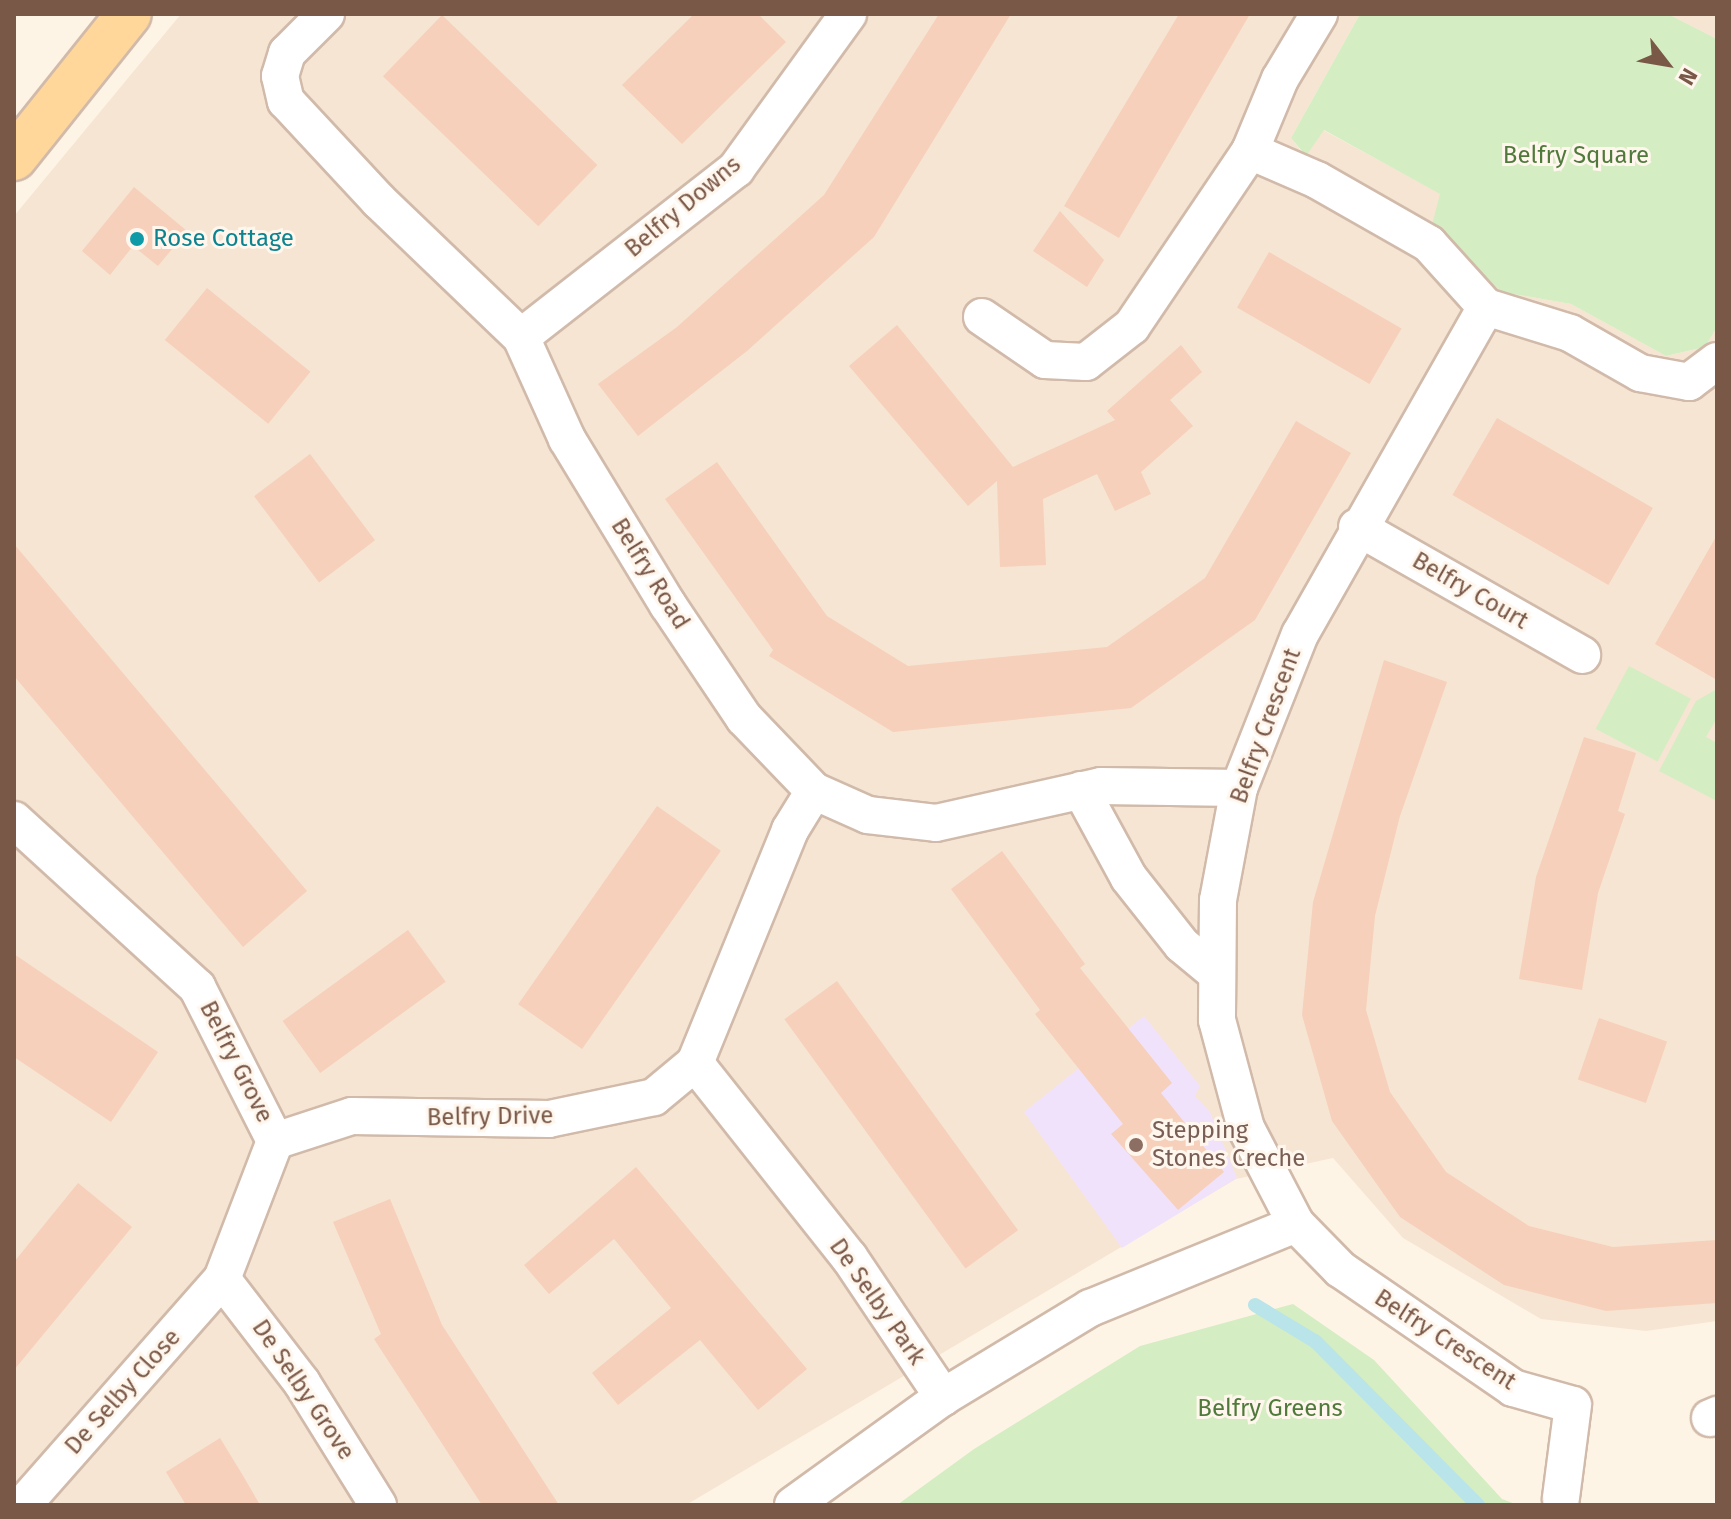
<!DOCTYPE html>
<style>
body{margin:0}
#map{position:relative;width:1731px;height:1519px;overflow:hidden;background:#fef4e5;font-family:"Fira Sans",sans-serif}
div>[style]{position:absolute}
.residential>*{inset:0;background:#f6e5d3}
.education>*{inset:0;background:#f1e2fb}
.green>*{inset:0;background:#d5edc2;transform-origin:0 0}
.stream>*{height:14px;margin:-7px;padding:0 7px;transform-origin:7px;border-radius:7px;background:#b8e4ea}
.building>*{inset:0;background:#f6d0ba;transform-origin:0 0}
.roads{filter:drop-shadow(2px 0 #d1baaa) drop-shadow(-2px 0 #d1baaa) drop-shadow(0 2px #d1baaa) drop-shadow(0 -2px #d1baaa)}
.street>*{height:36px;margin:-18px;padding:0 18px;transform-origin:18px;border-radius:18px;background:#fff}
.primary>*{height:44px;margin:-22px;padding:0 22px;transform-origin:22px;border-radius:22px;background:#ffd79b}
.dots>*{width:22px;height:22px;translate:-50% -50%;box-sizing:border-box;border:4px solid #fff7ed;border-radius:50%}
span{translate:-50% -50%;white-space:nowrap;text-align:center;line-height:1.15;-webkit-text-stroke:6px #fff7ed;paint-order:stroke}
.park-label{font-size:24px;color:#507a3c}
.street-label{font-size:24px;color:#7a5848}
.culture-label{font-size:24px;color:#0d838f}
.left{translate:0 -50%;text-align:left}
.education-label{font-size:24px;color:#785e54}
.frame{position:absolute;inset:0;border:16px solid #7a5848;pointer-events:none}
.north{position:absolute;left:1627px;top:24px;width:80px;height:80px;-webkit-text-stroke:6px #fff7ed;paint-order:stroke;rotate:121deg;font-size:22px;font-weight:700;line-height:32px;text-align:center;color:#7a5848}
.north::after{content:'';display:block;margin:auto;width:28px;height:36px;background:#7a5848;clip-path:polygon(50% 0,100% 100%,50% 72%,0 100%)}
</style>
<div id="map">
<div class="residential">
<i style="clip-path:polygon(181px 14px,1360px 14px,1291px 138px,1305px 156px,1323px 130px,1441px 194px,1502px 292px,1571px 304px,1666px 356px,1705px 347px,1717px 327px,1717px 1321px,1646px 1331px,1541px 1319px,1403px 1238px,1333px 1158px,1236px 1179px,686px 1505px,14px 1505px,14px 216px)"></i>
<i style="clip-path:polygon(1668px 14px,1717px 14px,1717px 39px)"></i>
</div>
<div class="education">
<i style="clip-path:polygon(1144px 1016px,1200px 1086px,1195px 1096px,1210px 1112px,1237px 1178px,1122px 1248px,1024px 1112px)"></i>
</div>
<div class="green">
<i style="clip-path:polygon(1360px 14px,1668px 14px,1717px 39px,1717px 327px,1705px 347px,1666px 356px,1571px 304px,1502px 292px,1432px 225px,1440px 194px,1324px 130px,1306px 156px,1291px 138px)"></i>
<i style="left:1629px;top:666px;width:70px;height:71px;rotate:28deg"></i>
<i style="clip-path:polygon(1717px 689px,1717px 718px,1706px 737px,1717px 743px,1717px 801px,1659px 771px,1696px 701px)"></i>
<i style="clip-path:polygon(1293px 1304px,1374px 1360px,1502px 1499px,1518px 1505px,897px 1505px,974px 1449px,1140px 1346px)"></i>
</div>
<div class="stream">
<i style="left:1255px;top:1305px;width:71px;rotate:31.2deg"></i>
<i style="left:1316px;top:1342px;width:230px;rotate:45.2deg"></i>
</div>
<div class="building">
<i style="clip-path:polygon(694px 14px,758px 14px,786px 42px,682px 144px,622px 85px)"></i>
<i style="clip-path:polygon(939px 14px,1011px 14px,874px 237px,747px 351px,638px 436px,598px 384px,677px 327px,824px 195px)"></i>
<i style="clip-path:polygon(1179px 14px,1250px 14px,1119px 238px,1064px 206px)"></i>
<i style="left:442px;top:15px;width:216px;height:85px;rotate:44deg"></i>
<i style="clip-path:polygon(134px 187px,187px 231px,158px 266px,133px 246px,110px 275px,82px 251px)"></i>
<i style="clip-path:polygon(1060px 211px,1104px 260px,1087px 287px,1033px 251px)"></i>
<i style="left:1269px;top:252px;width:153px;height:64px;rotate:30deg"></i>
<i style="left:207px;top:288px;width:133px;height:67px;rotate:39deg"></i>
<i style="clip-path:polygon(897px 325px,1013px 467px,1115px 420px,1107px 411px,1181px 345px,1202px 372px,1170px 400px,1193px 426px,1141px 472px,1151px 494px,1115px 511px,1097px 474px,1043px 499px,1046px 565px,1000px 567px,997px 481px,968px 506px,849px 366px)"></i>
<i style="left:1497px;top:418px;width:180px;height:89px;rotate:30deg"></i>
<i style="clip-path:polygon(1296px 421px,1351px 453px,1255px 620px,1131px 708px,893px 732px,769px 656px,773px 650px,665px 499px,717px 462px,827px 616px,908px 666px,1107px 647px,1205px 578px)"></i>
<i style="left:310px;top:454px;width:108px;height:70px;rotate:53deg"></i>
<i style="clip-path:polygon(1717px 535px,1717px 680px,1655px 644px)"></i>
<i style="clip-path:polygon(14px 544px,307px 891px,243px 947px,14px 676px)"></i>
<i style="clip-path:polygon(1384px 660px,1447px 682px,1400px 816px,1375px 916px,1366px 1010px,1390px 1092px,1446px 1172px,1529px 1226px,1613px 1247px,1717px 1240px,1717px 1303px,1606px 1311px,1504px 1285px,1400px 1217px,1332px 1121px,1302px 1015px,1313px 902px)"></i>
<i style="clip-path:polygon(1584px 737px,1636px 753px,1618px 811px,1625px 814px,1598px 893px,1582px 990px,1519px 979px,1536px 877px)"></i>
<i style="left:657px;top:806px;width:78px;height:242px;rotate:35deg"></i>
<i style="clip-path:polygon(1002px 851px,1085px 964px,1080px 968px,1172px 1083px,1161px 1093px,1224px 1172px,1178px 1210px,1111px 1134px,1123px 1124px,1035px 1014px,1040px 1010px,951px 889px)"></i>
<i style="left:408px;top:930px;width:64px;height:155px;rotate:54deg"></i>
<i style="clip-path:polygon(14px 954px,158px 1052px,111px 1122px,14px 1057px)"></i>
<i style="left:837px;top:981px;width:308px;height:65px;rotate:54deg"></i>
<i style="left:1599px;top:1018px;width:72px;height:65px;rotate:19deg"></i>
<i style="clip-path:polygon(636px 1167px,807px 1369px,758px 1410px,700px 1340px,618px 1405px,592px 1373px,671px 1308px,614px 1239px,549px 1294px,524px 1265px)"></i>
<i style="clip-path:polygon(78px 1183px,132px 1227px,14px 1370px,14px 1262px)"></i>
<i style="clip-path:polygon(390px 1199px,442px 1325px,559px 1505px,482px 1505px,374px 1339px,381px 1334px,333px 1222px)"></i>
<i style="clip-path:polygon(220px 1438px,242px 1474px,260px 1505px,186px 1505px,166px 1472px)"></i>
</div>
<div class="roads">
<div class="street">
<i style="left:326px;top:14px;width:55px;rotate:135deg"></i>
<i style="left:287px;top:53px;width:24px;rotate:107deg"></i>
<i style="left:280px;top:76px;width:26px;rotate:77deg"></i>
<i style="left:286px;top:101px;width:137px;rotate:47.1deg"></i>
<i style="left:379px;top:201px;width:197px;rotate:43.8deg"></i>
<i style="left:521px;top:337px;width:112px;rotate:65.7deg"></i>
<i style="left:567px;top:439px;width:194px;rotate:58.7deg"></i>
<i style="left:668px;top:605px;width:136px;rotate:56.1deg"></i>
<i style="left:744px;top:718px;width:101px;rotate:46.2deg"></i>
<i style="left:814px;top:791px;width:59px;rotate:24deg"></i>
<i style="left:868px;top:815px;width:68px;rotate:6.7deg"></i>
<i style="left:936px;top:823px;width:169px;rotate:-12.6deg"></i>
<i style="left:1101px;top:786px;width:138px;rotate:0.8deg"></i>
<i style="left:1250px;top:151px;width:73px;rotate:23.4deg"></i>
<i style="left:1317px;top:180px;width:129px;rotate:29.7deg"></i>
<i style="left:1429px;top:244px;width:85px;rotate:47.9deg"></i>
<i style="left:1486px;top:307px;width:88px;rotate:17.2deg"></i>
<i style="left:1570px;top:333px;width:81px;rotate:29.7deg"></i>
<i style="left:1640px;top:373px;width:50px;rotate:10.4deg"></i>
<i style="left:1689px;top:382px;width:35px;rotate:-37deg"></i>
<i style="left:1486px;top:307px;width:376px;rotate:119.6deg"></i>
<i style="left:1300px;top:634px;width:166px;rotate:111.6deg"></i>
<i style="left:1239px;top:788px;width:114px;rotate:100.6deg"></i>
<i style="left:1218px;top:900px;width:120px;rotate:90.5deg"></i>
<i style="left:1217px;top:1020px;width:112px;rotate:75deg"></i>
<i style="left:1246px;top:1128px;width:108px;rotate:62.5deg"></i>
<i style="left:1296px;top:1224px;width:63px;rotate:45.6deg"></i>
<i style="left:1340px;top:1269px;width:210px;rotate:34.5deg"></i>
<i style="left:1513px;top:1388px;width:62px;rotate:15.8deg"></i>
<i style="left:1573px;top:1405px;width:94px;rotate:97.4deg"></i>
<i style="left:982px;top:317px;width:76px;rotate:34.3deg"></i>
<i style="left:1045px;top:360px;width:41px;rotate:2.8deg"></i>
<i style="left:1086px;top:362px;width:58px;rotate:-38deg"></i>
<i style="left:1132px;top:326px;width:211px;rotate:-56deg"></i>
<i style="left:1250px;top:151px;width:78px;rotate:-67.4deg"></i>
<i style="left:1280px;top:79px;width:76px;rotate:-59deg"></i>
<i style="left:521px;top:337px;width:273px;rotate:-38deg"></i>
<i style="left:736px;top:169px;width:191px;rotate:-54.1deg"></i>
<i style="left:1357px;top:527px;width:259px;rotate:29.6deg"></i>
<i style="left:1081px;top:790px;width:100px;rotate:61.4deg"></i>
<i style="left:1129px;top:878px;width:85px;rotate:51.7deg"></i>
<i style="left:1182px;top:945px;width:45px;rotate:39.6deg"></i>
<i style="left:14px;top:820px;width:248px;rotate:42.4deg"></i>
<i style="left:197px;top:987px;width:173px;rotate:63.1deg"></i>
<i style="left:275px;top:1141px;width:148px;rotate:111deg"></i>
<i style="left:222px;top:1279px;width:301px;rotate:131.4deg"></i>
<i style="left:695px;top:1063px;width:248px;rotate:51.6deg"></i>
<i style="left:849px;top:1257px;width:169px;rotate:56.1deg"></i>
<i style="left:275px;top:1141px;width:81px;rotate:-18deg"></i>
<i style="left:352px;top:1116px;width:197px;rotate:0.9deg"></i>
<i style="left:549px;top:1119px;width:107px;rotate:-11.8deg"></i>
<i style="left:654px;top:1097px;width:53px;rotate:-39.7deg"></i>
<i style="left:695px;top:1063px;width:252px;rotate:-67.8deg"></i>
<i style="left:790px;top:830px;width:46px;rotate:-58.4deg"></i>
<i style="left:222px;top:1279px;width:131px;rotate:52.4deg"></i>
<i style="left:302px;top:1383px;width:144px;rotate:58.1deg"></i>
<i style="left:1710px;top:1418px;width:8px;rotate:-23deg"></i>
<i style="left:793px;top:1505px;width:185px;rotate:-35.8deg"></i>
<i style="left:943px;top:1397px;width:172px;rotate:-31.2deg"></i>
<i style="left:1090px;top:1308px;width:222px;rotate:-22.2deg"></i>
</div>
<div class="primary">
<i style="left:14px;top:158px;width:184px;rotate:-51.4deg"></i>
</div>
</div>
<div class="dots">
<i style="left:137px;top:239px;background:#0f9aa8"></i>
<i style="left:1136px;top:1145px;background:#8d6e63"></i>
</div>
<div class="park-label">
<span style="left:1576px;top:156px">Belfry Square</span>
<span style="left:1270px;top:1409px">Belfry Greens</span>
</div>
<div class="street-label">
<span style="left:683px;top:207px;rotate:-40deg">Belfry Downs</span>
<span style="left:650px;top:574px;rotate:58deg">Belfry Road</span>
<span style="left:1470px;top:591px;rotate:30deg">Belfry Court</span>
<span style="left:1266px;top:726px;rotate:-70deg">Belfry Crescent</span>
<span style="left:236px;top:1062px;rotate:63deg">Belfry Grove</span>
<span style="left:490px;top:1117px;rotate:-1deg">Belfry Drive</span>
<span style="left:877px;top:1302px;rotate:55deg">De Selby Park</span>
<span style="left:1445px;top:1340px;rotate:33deg">Belfry Crescent</span>
<span style="left:303px;top:1390px;rotate:56deg">De Selby Grove</span>
<span style="left:123px;top:1392px;rotate:-48deg">De Selby Close</span>
</div>
<div class="culture-label">
<span class="left" style="left:153px;top:239px">Rose Cottage</span>
</div>
<div class="education-label">
<span class="left" style="left:1152px;top:1145px">Stepping<br>Stones Creche</span>
</div>
<div class="frame"></div>
<div class="north">N</div>
</div>
